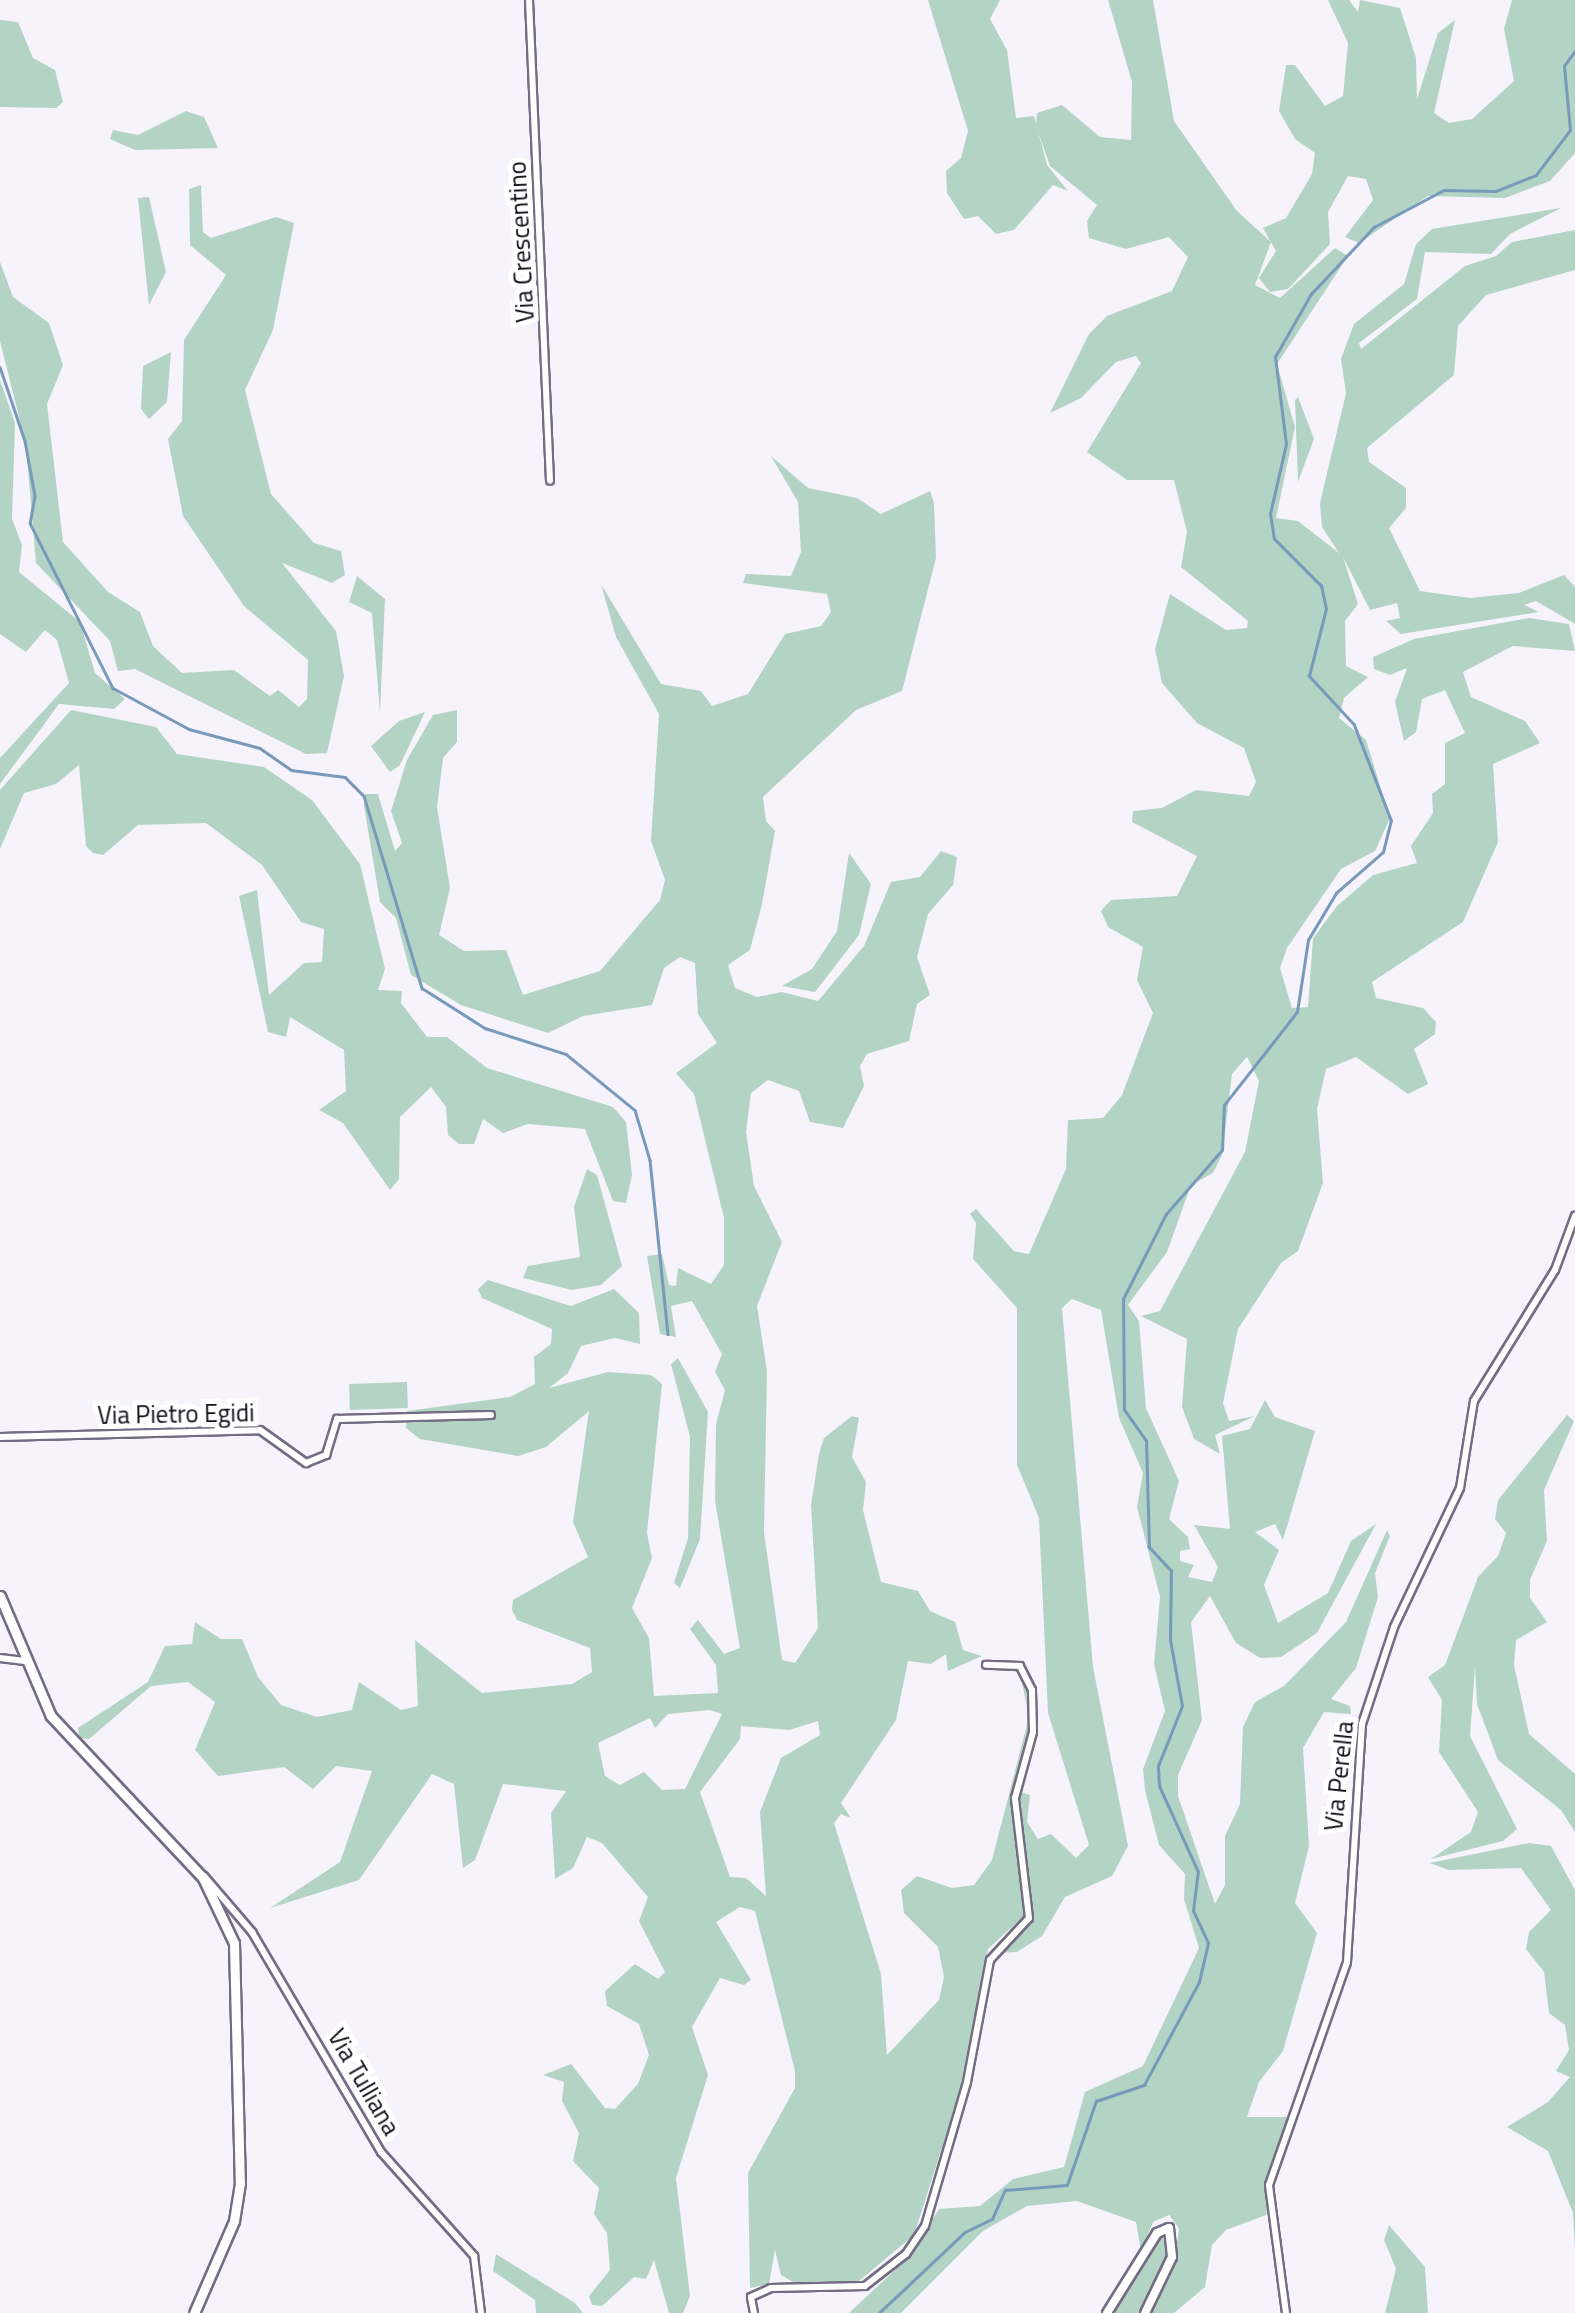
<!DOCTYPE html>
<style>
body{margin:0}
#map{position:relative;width:1575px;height:2313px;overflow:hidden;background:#f7f3fd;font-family:"Titillium Web",sans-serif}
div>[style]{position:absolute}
.green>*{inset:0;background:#b3d4c4;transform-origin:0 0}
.stream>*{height:2.5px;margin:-1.25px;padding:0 1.25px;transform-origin:1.25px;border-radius:1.25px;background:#7999bb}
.roads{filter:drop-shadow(2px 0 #746c82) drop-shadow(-2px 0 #746c82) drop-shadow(0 2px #746c82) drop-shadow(0 -2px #746c82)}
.minor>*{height:6px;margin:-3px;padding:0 3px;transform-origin:3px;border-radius:3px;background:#fff}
.tertiary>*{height:8px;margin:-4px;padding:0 4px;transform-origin:4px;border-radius:4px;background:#fff}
.secondary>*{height:9px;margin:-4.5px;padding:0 4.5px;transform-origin:4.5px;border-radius:4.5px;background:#fff}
span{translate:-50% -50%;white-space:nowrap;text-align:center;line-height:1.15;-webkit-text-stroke:10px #fff;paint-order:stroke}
.street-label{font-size:25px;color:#0e0b13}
</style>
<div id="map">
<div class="green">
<i style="clip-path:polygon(928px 0,1000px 0,990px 19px,1007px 50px,1016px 118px,1034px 116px,1047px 165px,1068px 191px,1053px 185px,1014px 230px,996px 234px,978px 216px,964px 219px,947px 193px,946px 171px,961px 158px,968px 131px)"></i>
<i style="clip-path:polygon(1108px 0,1153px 0,1174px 121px,1237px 211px,1271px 242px,1255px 285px,1280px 298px,1335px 248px,1348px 256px,1277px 364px,1295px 427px,1276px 518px,1298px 521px,1339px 553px,1322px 527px,1320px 503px,1346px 393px,1341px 359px,1354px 324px,1404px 284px,1416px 244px,1432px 229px,1561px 208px,1510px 234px,1491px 254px,1425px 252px,1417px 299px,1359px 343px,1361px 349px,1465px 266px,1496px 256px,1512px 242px,1575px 230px,1575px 270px,1486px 295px,1458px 326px,1454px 375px,1367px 448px,1369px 462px,1406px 488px,1406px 508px,1389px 528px,1420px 591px,1470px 598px,1519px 593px,1564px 575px,1575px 587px,1575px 624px,1536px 601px,1524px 605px,1539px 612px,1401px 634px,1386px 621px,1400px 618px,1397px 603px,1370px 610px,1343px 557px,1358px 604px,1345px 621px,1346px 666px,1368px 677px,1344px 698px,1339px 718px,1366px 740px,1390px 818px,1375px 851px,1341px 869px,1287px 948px,1280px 968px,1292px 1008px,1308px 1007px,1313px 938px,1337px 906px,1373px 875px,1417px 863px,1411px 846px,1433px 813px,1432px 794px,1445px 784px,1445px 743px,1465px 733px,1445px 690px,1422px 699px,1416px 732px,1404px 741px,1395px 702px,1407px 668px,1390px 675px,1374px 669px,1373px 657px,1414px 639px,1529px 618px,1569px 624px,1575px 651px,1513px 646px,1463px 672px,1471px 697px,1525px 721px,1540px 743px,1493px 764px,1498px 842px,1463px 922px,1372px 982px,1376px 998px,1423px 1008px,1436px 1022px,1435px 1034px,1414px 1049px,1428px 1084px,1408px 1094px,1356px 1057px,1326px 1069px,1317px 1109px,1323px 1183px,1298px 1251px,1281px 1263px,1238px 1329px,1223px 1403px,1229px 1421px,1255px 1416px,1215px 1435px,1220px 1454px,1194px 1439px,1182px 1407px,1187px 1339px,1141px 1316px,1160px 1311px,1245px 1152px,1259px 1081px,1247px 1057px,1232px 1074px,1222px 1155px,1213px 1173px,1191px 1185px,1167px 1252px,1128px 1305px,1139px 1321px,1146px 1408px,1179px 1481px,1169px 1519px,1188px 1537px,1190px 1549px,1180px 1551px,1180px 1561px,1194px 1565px,1188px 1577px,1212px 1582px,1218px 1567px,1194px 1525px,1230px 1529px,1222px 1436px,1250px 1429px,1265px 1400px,1275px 1417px,1315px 1431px,1283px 1540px,1275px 1524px,1255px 1532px,1279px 1550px,1264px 1585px,1278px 1623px,1328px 1593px,1351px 1541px,1376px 1524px,1317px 1633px,1281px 1657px,1260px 1658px,1236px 1643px,1210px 1596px,1191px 1622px,1202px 1720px,1178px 1775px,1178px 1796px,1215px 1904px,1225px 1885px,1225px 1836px,1240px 1804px,1243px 1727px,1255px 1702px,1284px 1686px,1346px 1622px,1387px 1530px,1390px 1536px,1375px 1573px,1378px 1597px,1356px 1668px,1331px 1699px,1350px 1706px,1351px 1714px,1324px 1712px,1303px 1748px,1309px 1846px,1295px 1903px,1317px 1933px,1283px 2051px,1259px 2082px,1247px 2117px,1288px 2117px,1266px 2215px,1226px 2230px,1212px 2245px,1205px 2287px,1174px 2313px,1149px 2313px,1175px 2259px,1179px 2228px,1169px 2215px,1153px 2222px,1141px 2251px,1136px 2222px,1077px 2201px,1027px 2206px,983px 2231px,901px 2313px,849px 2313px,909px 2257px,939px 2209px,980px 2206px,1013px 2179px,1064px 2167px,1085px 2092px,1143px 2066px,1199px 1948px,1184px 1899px,1185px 1874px,1159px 1845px,1145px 1790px,1143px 1769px,1165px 1711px,1154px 1664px,1160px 1597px,1137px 1507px,1143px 1473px,1119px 1418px,1101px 1310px,1072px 1299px,1062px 1308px,1093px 1667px,1128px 1846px,1112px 1876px,1065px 1897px,1042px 1936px,1017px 1952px,996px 1953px,1032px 1924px,1020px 1792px,1030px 1795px,1027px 1822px,1038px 1839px,1051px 1834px,1076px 1858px,1089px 1845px,1048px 1713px,1039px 1518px,1017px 1465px,1017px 1308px,973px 1259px,976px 1223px,970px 1214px,976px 1209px,1014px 1251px,1029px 1254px,1066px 1169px,1068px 1120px,1103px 1118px,1122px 1095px,1153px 1013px,1137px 980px,1143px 947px,1108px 927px,1101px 911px,1111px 900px,1177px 896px,1197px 856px,1132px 822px,1133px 811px,1162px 808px,1196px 790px,1249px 796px,1256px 782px,1244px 748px,1197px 723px,1162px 683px,1155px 649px,1170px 594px,1226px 630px,1247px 628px,1248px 621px,1181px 567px,1187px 532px,1174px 480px,1127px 480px,1087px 452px,1141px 363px,1136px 356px,1116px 362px,1081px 398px,1050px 413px,1089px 334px,1107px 316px,1172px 291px,1188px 257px,1169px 237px,1126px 249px,1089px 238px,1087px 221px,1097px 205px,1050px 166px,1036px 126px,1037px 113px,1062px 105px,1100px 137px,1131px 140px,1132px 82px)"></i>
<i style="clip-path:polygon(1328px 0,1349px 0,1358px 12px,1360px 0,1400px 8px,1416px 58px,1417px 99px,1438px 33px,1455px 20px,1434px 113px,1449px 123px,1472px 119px,1514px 81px,1504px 29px,1512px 0,1575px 0,1575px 153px,1550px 181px,1505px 198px,1428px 196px,1359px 243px,1345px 237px,1373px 200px,1366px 179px,1348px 176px,1328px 212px,1330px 244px,1288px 289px,1270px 292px,1259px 278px,1276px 251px,1263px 228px,1286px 218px,1312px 174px,1315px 153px,1295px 139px,1279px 111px,1286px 65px,1295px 65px,1325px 106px,1343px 96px,1348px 43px)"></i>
<i style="clip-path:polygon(0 20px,18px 22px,33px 58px,55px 70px,63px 102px,56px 108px,0 107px)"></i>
<i style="clip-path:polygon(186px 111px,204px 117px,218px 148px,135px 150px,110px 139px,113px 130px,138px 135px)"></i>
<i style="clip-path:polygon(201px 185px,203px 232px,211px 238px,276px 217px,294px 223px,273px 330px,245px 390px,271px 494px,314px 543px,341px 551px,345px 575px,332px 583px,282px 563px,336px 631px,344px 676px,327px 753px,306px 754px,135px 669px,118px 671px,110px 641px,36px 563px,26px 445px,0 341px,0 262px,13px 297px,49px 323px,63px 365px,47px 404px,63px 542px,108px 592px,140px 612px,153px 646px,182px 673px,234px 670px,270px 696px,278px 690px,299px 707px,307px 699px,308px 660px,244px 606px,183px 516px,168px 439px,182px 421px,184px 340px,226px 275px,190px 245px,189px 189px)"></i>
<i style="clip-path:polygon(149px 197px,166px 272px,149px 305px,138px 198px)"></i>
<i style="clip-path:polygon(171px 352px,167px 402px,149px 419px,141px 409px,143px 366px)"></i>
<i style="clip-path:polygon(0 380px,15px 423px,12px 519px,22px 545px,19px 572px,80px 622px,95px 673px,125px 699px,114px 709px,59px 704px,0 784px,0 758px,69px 683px,57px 640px,45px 630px,26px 652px,0 634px)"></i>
<i style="clip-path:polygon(1298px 397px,1314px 439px,1298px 482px,1295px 400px)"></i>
<i style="clip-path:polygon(evenodd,771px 456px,808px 488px,857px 498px,881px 514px,930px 491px,934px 503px,936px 558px,902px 691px,856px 710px,763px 797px,766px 821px,775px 831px,762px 904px,750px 950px,728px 965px,735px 988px,757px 997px,782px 992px,818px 1001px,864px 946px,891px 882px,920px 877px,941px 851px,957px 857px,953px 885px,928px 914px,917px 957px,930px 995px,917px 1004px,909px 1041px,867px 1054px,860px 1066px,864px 1086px,843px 1128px,810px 1122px,799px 1091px,768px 1080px,751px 1093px,746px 1132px,754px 1186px,782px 1242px,757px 1306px,767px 1371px,764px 1532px,782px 1660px,795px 1663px,818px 1628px,811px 1505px,819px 1454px,824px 1438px,852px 1416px,859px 1418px,852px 1457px,866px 1482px,863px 1510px,881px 1582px,918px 1591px,930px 1611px,955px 1622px,963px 1650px,982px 1656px,948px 1671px,946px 1654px,931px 1664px,908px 1661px,896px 1720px,841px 1803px,851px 1818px,841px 1814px,834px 1823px,881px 1974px,887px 2055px,939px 2000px,944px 1977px,938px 1947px,904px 1913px,901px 1890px,917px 1876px,952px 1888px,974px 1885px,992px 1860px,1029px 1717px,1020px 1673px,995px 1666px,1018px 1668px,1027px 1678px,1032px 1716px,1013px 1797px,1026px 1914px,988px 1949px,959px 2095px,914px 2235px,853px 2286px,798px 2285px,781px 2275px,775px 2250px,769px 2284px,750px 2288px,748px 2173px,795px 2088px,795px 2071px,755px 1911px,740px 1907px,716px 1922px,751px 1980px,744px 1985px,720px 1978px,692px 2027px,708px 2075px,676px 2178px,690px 2296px,683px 2313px,669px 2313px,654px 2260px,646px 2279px,634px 2277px,602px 2306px,592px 2305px,589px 2296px,610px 2270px,607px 2233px,594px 2214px,599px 2188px,573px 2161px,579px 2133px,562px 2101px,564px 2082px,543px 2075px,571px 2064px,605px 2108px,615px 2109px,638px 2084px,649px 2055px,639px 2024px,607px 2006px,605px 1991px,635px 1964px,658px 1979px,665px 1972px,639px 1921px,648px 1897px,602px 1843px,587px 1837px,573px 1868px,555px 1879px,551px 1813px,566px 1791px,503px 1784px,475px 1860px,463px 1868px,454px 1784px,432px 1774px,359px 1880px,270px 1908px,340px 1862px,372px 1771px,336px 1766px,313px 1789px,284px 1767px,218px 1776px,195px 1750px,215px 1702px,188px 1682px,151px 1686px,89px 1739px,79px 1738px,78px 1728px,148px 1682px,165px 1646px,192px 1644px,195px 1622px,221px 1639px,242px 1639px,258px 1677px,281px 1705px,317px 1717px,352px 1710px,359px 1682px,401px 1710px,418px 1706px,415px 1640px,482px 1693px,572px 1684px,592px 1672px,590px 1648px,517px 1620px,512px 1610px,513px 1600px,588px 1557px,573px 1522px,589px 1411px,546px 1447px,518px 1456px,420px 1439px,406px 1428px,407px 1411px,510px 1397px,535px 1384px,534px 1357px,551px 1344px,552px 1329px,482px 1298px,478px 1289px,488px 1280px,571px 1306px,614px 1289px,639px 1313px,640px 1344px,615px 1338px,581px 1346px,568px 1373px,549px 1388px,608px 1372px,651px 1375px,662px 1384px,647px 1533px,652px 1558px,632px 1608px,649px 1638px,654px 1696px,718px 1693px,716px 1665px,690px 1629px,698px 1620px,724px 1654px,740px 1648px,715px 1501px,716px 1424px,725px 1390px,715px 1372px,722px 1354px,692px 1301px,671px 1306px,676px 1337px,660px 1334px,647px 1256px,662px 1254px,669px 1285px,676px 1286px,678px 1268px,711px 1284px,724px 1265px,724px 1218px,694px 1094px,676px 1073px,717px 1043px,698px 1014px,695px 963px,680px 957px,664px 968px,652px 1005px,583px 1016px,548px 1033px,461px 1005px,411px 975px,396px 918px,380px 902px,364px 806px,365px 794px,378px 794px,395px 851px,402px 843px,391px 811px,407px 760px,433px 715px,457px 710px,457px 742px,443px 758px,437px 807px,450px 888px,439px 935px,464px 951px,506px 950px,523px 995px,600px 971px,660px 900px,665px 880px,651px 841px,659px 714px,616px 637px,601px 584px,661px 684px,701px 691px,712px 706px,748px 694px,785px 634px,821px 626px,831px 612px,827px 594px,743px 583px,746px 574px,791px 576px,801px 552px,798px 502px,771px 456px,710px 1710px,722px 1714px,685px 1789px,662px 1790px,644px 1772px,620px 1785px,605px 1776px,598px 1743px,650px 1718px,655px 1728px,668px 1714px,710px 1710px,771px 456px,818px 1721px,820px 1735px,781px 1758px,760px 1812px,766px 1896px,746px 1878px,730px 1877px,700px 1792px,740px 1739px,741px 1726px,789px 1730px,818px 1721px)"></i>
<i style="clip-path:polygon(357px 576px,385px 599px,380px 713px,372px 613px,349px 602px)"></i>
<i style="clip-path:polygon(71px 710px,156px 727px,177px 754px,264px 767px,312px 800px,360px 864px,385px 969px,378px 990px,402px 991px,401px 1003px,427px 1037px,447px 1037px,487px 1068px,613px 1107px,626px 1122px,632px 1175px,626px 1203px,613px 1201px,585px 1129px,528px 1124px,503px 1133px,483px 1119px,474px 1144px,459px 1144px,448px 1135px,446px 1107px,431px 1087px,400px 1117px,399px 1179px,390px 1190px,343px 1123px,319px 1110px,346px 1091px,344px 1050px,290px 1017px,286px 1037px,268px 1032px,239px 896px,257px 890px,269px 995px,304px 963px,322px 962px,324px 929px,301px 922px,262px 865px,206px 823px,138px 825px,103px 855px,93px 853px,86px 846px,79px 765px,56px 784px,24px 793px,0 849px,0 790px)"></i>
<i style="clip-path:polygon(425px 712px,400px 765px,390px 772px,371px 746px,399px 721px)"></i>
<i style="clip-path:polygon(849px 853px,871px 884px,859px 935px,815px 992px,782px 986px,812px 969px,837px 931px)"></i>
<i style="clip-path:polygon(587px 1169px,597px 1175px,622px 1266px,601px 1285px,572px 1290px,523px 1278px,528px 1266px,580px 1257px,574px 1207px)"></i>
<i style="clip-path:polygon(678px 1358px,708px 1412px,700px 1539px,680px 1588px,674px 1583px,688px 1538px,690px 1437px,671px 1364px)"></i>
<i style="left:407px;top:1382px;width:26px;height:58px;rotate:88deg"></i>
<i style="clip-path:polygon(1567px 1415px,1574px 1421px,1544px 1490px,1547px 1541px,1530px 1580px,1530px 1598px,1547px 1622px,1516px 1640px,1514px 1665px,1529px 1734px,1575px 1774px,1575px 1832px,1561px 1810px,1498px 1760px,1477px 1704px,1475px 1667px,1470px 1736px,1517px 1829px,1503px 1841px,1431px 1859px,1471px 1832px,1478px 1812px,1439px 1752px,1442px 1700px,1428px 1677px,1445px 1665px,1478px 1577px,1498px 1556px,1506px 1533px,1495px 1519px,1498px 1500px)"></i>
<i style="clip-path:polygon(1529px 1843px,1551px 1846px,1575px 1890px,1575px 2251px,1573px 2213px,1548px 2151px,1507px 2127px,1548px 2102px,1570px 2077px,1556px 2071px,1569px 2050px,1565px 2025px,1549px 2013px,1544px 1972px,1526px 1949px,1529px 1932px,1551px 1910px,1521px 1868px,1449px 1870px,1430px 1863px)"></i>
<i style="clip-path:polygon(1389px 2225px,1425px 2267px,1428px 2313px,1385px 2313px,1396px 2269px,1384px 2240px)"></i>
<i style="clip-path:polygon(1170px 2234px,1166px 2267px,1139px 2313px,1113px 2313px,1159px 2238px)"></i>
<i style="clip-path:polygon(496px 2254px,575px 2303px,583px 2313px,536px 2313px,535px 2300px,493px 2271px)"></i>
</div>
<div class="stream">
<i style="left:0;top:367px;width:78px;rotate:71.3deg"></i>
<i style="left:25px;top:441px;width:56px;rotate:79.7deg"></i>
<i style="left:35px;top:496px;width:27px;rotate:100deg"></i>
<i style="left:30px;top:523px;width:185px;rotate:63.3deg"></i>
<i style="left:113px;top:688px;width:86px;rotate:28.3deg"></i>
<i style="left:189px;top:729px;width:73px;rotate:15deg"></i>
<i style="left:260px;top:748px;width:38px;rotate:35deg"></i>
<i style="left:291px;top:770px;width:54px;rotate:7.4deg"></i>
<i style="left:345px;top:777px;width:27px;rotate:45deg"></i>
<i style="left:364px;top:796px;width:201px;rotate:73.2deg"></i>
<i style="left:422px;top:988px;width:75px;rotate:32.4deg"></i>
<i style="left:485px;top:1028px;width:85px;rotate:17.8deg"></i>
<i style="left:566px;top:1054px;width:89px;rotate:39.1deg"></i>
<i style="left:635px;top:1110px;width:52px;rotate:73.3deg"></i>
<i style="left:650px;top:1160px;width:175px;rotate:84.1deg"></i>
<i style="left:879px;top:2313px;width:118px;rotate:-43.3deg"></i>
<i style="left:965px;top:2232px;width:30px;rotate:-26deg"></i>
<i style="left:992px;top:2219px;width:32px;rotate:-66deg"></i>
<i style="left:1005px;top:2190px;width:62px;rotate:-4.6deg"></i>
<i style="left:1067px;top:2185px;width:89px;rotate:-71deg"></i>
<i style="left:1096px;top:2101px;width:51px;rotate:-18.4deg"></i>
<i style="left:1144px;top:2085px;width:117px;rotate:-61.9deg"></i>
<i style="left:1199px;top:1982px;width:40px;rotate:-77deg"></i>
<i style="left:1208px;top:1943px;width:35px;rotate:-115deg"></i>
<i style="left:1193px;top:1911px;width:39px;rotate:-83deg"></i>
<i style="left:1198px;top:1872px;width:94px;rotate:-114.4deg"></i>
<i style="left:1159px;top:1786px;width:20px;rotate:-93deg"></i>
<i style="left:1158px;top:1766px;width:65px;rotate:-68.2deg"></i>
<i style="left:1182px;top:1706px;width:67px;rotate:-100.3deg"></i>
<i style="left:1170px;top:1640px;width:69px;rotate:-89.2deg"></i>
<i style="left:1171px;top:1571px;width:33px;rotate:-133deg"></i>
<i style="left:1149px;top:1547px;width:106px;rotate:-91.6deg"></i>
<i style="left:1146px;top:1441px;width:38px;rotate:-125deg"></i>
<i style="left:1124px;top:1410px;width:111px;rotate:-90.5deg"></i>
<i style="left:1123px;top:1299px;width:95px;rotate:-63.2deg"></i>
<i style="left:1166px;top:1214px;width:85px;rotate:-48.8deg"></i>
<i style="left:1222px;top:1150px;width:45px;rotate:-87.5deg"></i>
<i style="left:1224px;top:1105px;width:118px;rotate:-51.9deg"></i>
<i style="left:1297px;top:1012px;width:73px;rotate:-81.3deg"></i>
<i style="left:1308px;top:940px;width:55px;rotate:-59.2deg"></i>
<i style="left:1336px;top:893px;width:62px;rotate:-41.1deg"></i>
<i style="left:1383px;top:852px;width:32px;rotate:-76deg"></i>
<i style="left:1391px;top:821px;width:103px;rotate:-111.1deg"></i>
<i style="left:1354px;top:725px;width:67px;rotate:-132.6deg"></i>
<i style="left:1309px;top:676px;width:69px;rotate:-75.8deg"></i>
<i style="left:1326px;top:609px;width:24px;rotate:-102deg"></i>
<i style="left:1321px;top:586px;width:66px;rotate:-135deg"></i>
<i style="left:1274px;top:539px;width:25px;rotate:-99deg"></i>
<i style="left:1270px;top:514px;width:72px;rotate:-77.1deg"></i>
<i style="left:1286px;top:444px;width:88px;rotate:-97.2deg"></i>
<i style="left:1275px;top:357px;width:73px;rotate:-60.3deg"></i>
<i style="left:1311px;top:294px;width:92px;rotate:-46.8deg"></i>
<i style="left:1374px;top:227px;width:79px;rotate:-27.9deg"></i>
<i style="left:1444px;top:190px;width:52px;rotate:1.1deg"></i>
<i style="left:1496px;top:191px;width:43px;rotate:-21.8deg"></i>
<i style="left:1536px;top:175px;width:56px;rotate:-52.9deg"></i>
<i style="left:1570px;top:130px;width:64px;rotate:-95.4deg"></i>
<i style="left:1564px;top:66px;width:19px;rotate:-54deg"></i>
</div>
<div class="roads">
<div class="minor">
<i style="left:529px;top:0;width:481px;rotate:87.5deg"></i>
<i style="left:0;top:1437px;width:260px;rotate:-1.5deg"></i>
<i style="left:260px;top:1430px;width:57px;rotate:35.7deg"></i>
<i style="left:306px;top:1463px;width:22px;rotate:-22deg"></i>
<i style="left:326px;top:1455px;width:38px;rotate:-73deg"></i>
<i style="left:337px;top:1419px;width:154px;rotate:-1.5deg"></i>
<i style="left:0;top:1658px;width:25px;rotate:7deg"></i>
<i style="left:204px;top:1876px;width:74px;rotate:49.4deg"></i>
<i style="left:252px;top:1932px;width:255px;rotate:59.6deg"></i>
<i style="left:381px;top:2152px;width:140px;rotate:48.2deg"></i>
<i style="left:474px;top:2256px;width:57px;rotate:83deg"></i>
<i style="left:754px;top:2313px;width:16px;rotate:-101deg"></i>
<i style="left:751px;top:2297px;width:22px;rotate:-24deg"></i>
<i style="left:771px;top:2288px;width:94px;rotate:-1.2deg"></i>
<i style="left:865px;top:2286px;width:52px;rotate:-38deg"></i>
<i style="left:906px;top:2254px;width:34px;rotate:-56deg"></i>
<i style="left:925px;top:2226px;width:150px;rotate:-73.7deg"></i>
<i style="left:967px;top:2082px;width:124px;rotate:-79.3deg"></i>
<i style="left:990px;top:1960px;width:57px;rotate:-47.1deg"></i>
<i style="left:1029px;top:1918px;width:121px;rotate:-96.7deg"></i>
<i style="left:1015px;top:1798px;width:68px;rotate:-74.7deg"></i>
<i style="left:1033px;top:1732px;width:42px;rotate:-91.4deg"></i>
<i style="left:1032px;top:1690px;width:27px;rotate:-117deg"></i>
<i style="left:1020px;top:1666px;width:34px;rotate:-178deg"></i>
<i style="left:1286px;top:2313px;width:129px;rotate:-97.6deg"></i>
<i style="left:1269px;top:2185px;width:236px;rotate:-70.7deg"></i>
<i style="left:1347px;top:1962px;width:238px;rotate:-86.4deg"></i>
<i style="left:1362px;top:1724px;width:102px;rotate:-71.7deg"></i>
<i style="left:1394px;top:1627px;width:154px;rotate:-64.6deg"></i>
<i style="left:1460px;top:1488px;width:88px;rotate:-80.9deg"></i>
<i style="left:1474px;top:1401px;width:154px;rotate:-58.3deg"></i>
<i style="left:1555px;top:1270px;width:58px;rotate:-69.7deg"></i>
</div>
<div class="tertiary">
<i style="left:1107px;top:2313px;width:94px;rotate:-58deg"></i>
<i style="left:1157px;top:2233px;width:13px;rotate:-23deg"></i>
<i style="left:1169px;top:2228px;width:29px;rotate:84deg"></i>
<i style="left:1172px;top:2257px;width:62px;rotate:115.7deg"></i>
</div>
<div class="secondary">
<i style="left:0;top:1596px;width:130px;rotate:67deg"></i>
<i style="left:51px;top:1716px;width:222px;rotate:46.8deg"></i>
<i style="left:203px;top:1878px;width:72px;rotate:64.5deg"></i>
<i style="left:234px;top:1943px;width:240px;rotate:88.6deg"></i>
<i style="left:240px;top:2183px;width:38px;rotate:99deg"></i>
<i style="left:234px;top:2221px;width:100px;rotate:113.5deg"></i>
</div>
</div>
<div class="street-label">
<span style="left:521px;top:242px;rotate:-93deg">Via Crescentino</span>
<span style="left:176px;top:1414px;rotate:-1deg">Via Pietro Egidi</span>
<span style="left:1339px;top:1776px;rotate:-84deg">Via Perella</span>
<span style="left:364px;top:2082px;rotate:60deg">Via Tulliana</span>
</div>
</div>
